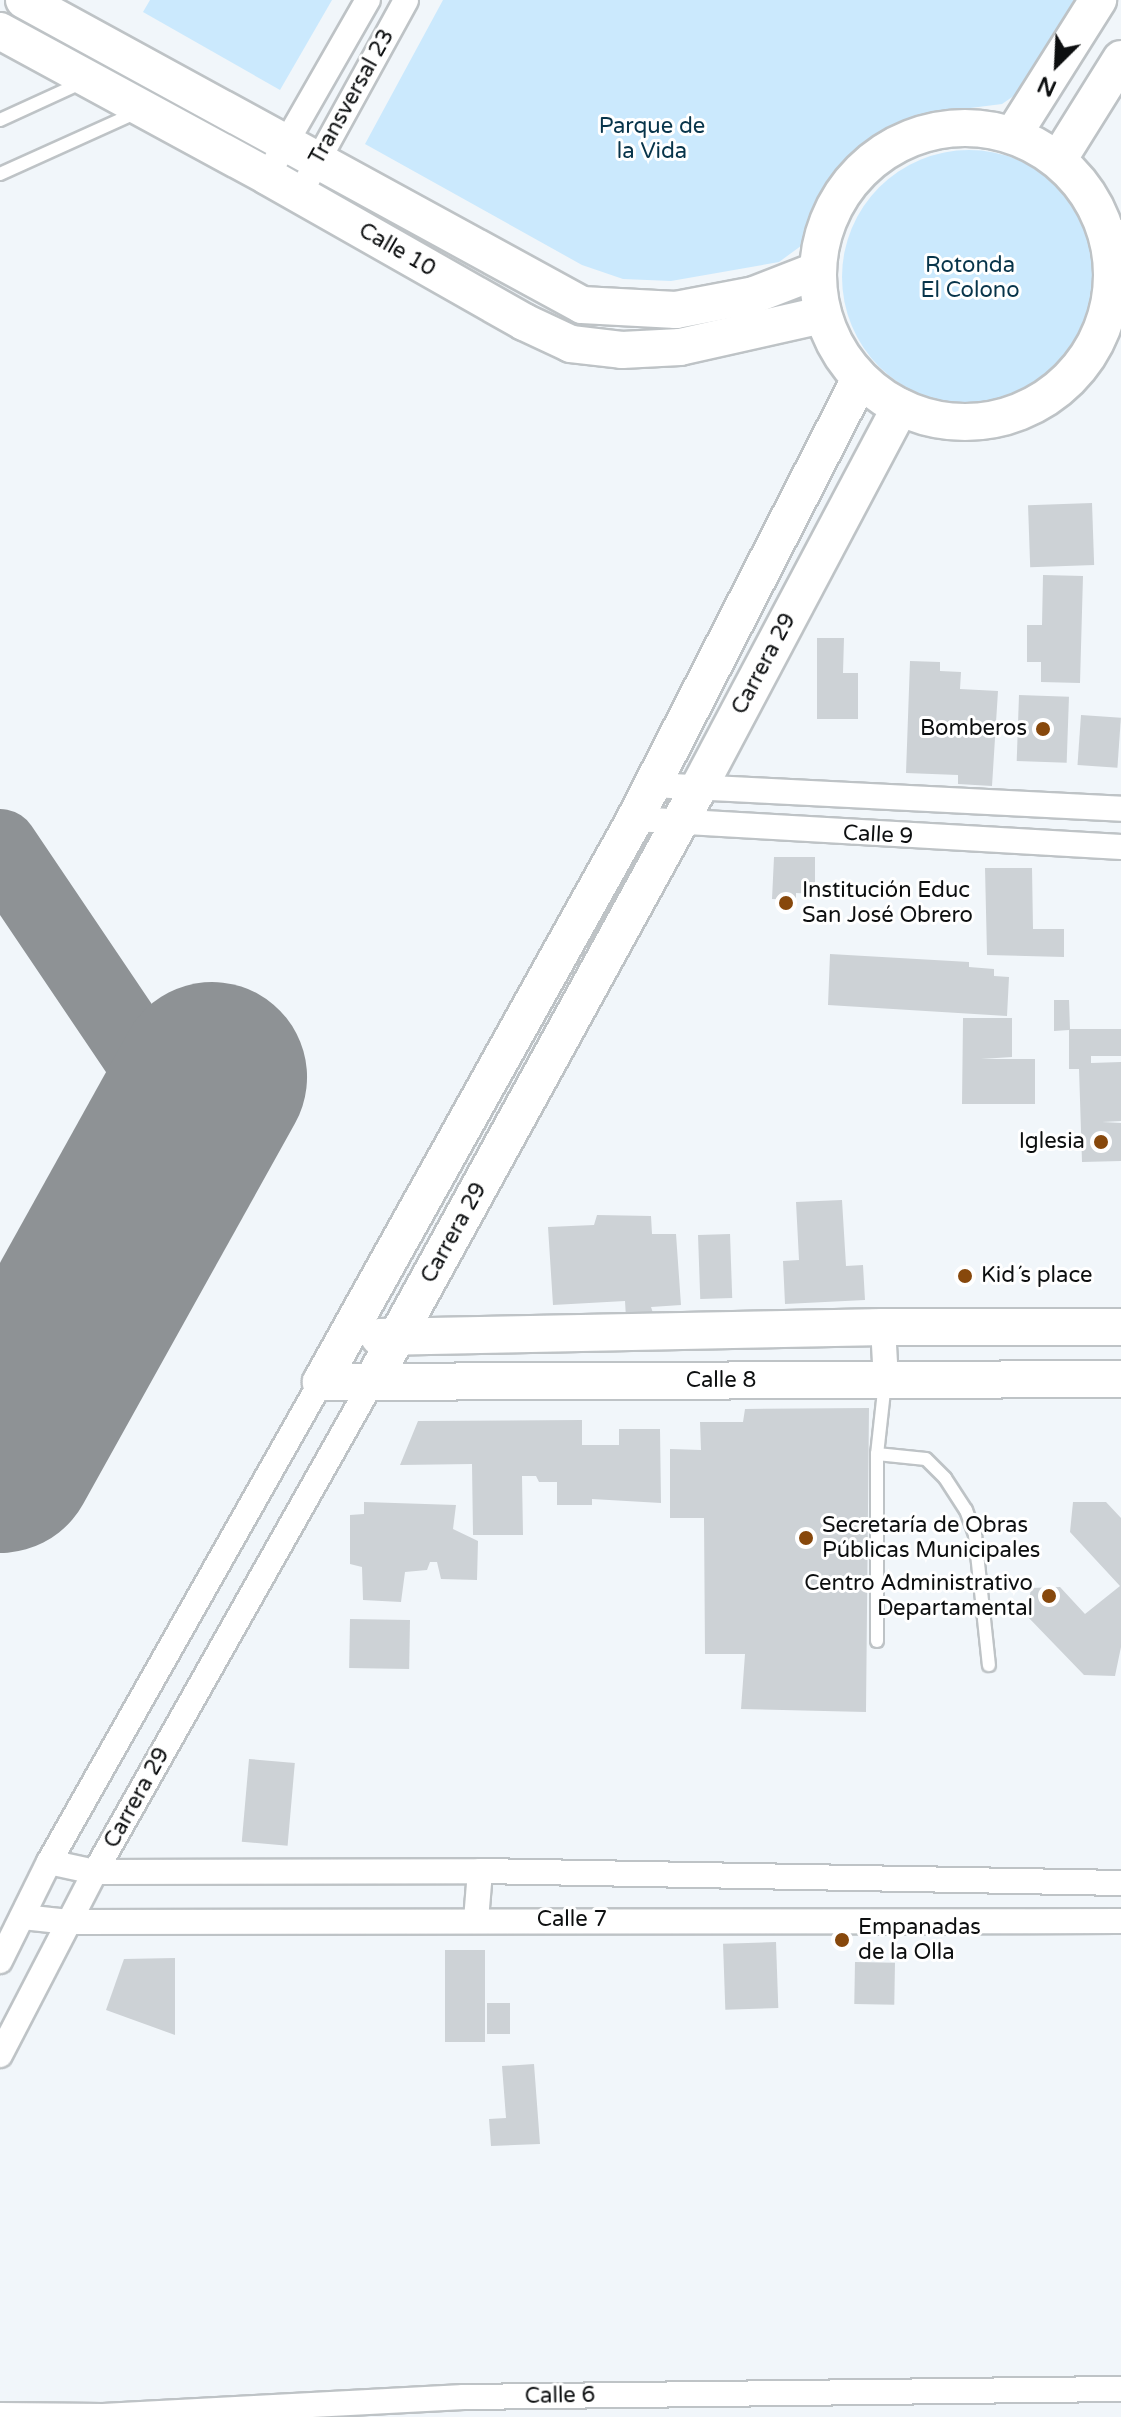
<!DOCTYPE html>
<meta charset="utf-8">
<style>
body{margin:0}
#map{position:relative;width:1121px;height:2417px;overflow:hidden;background:#f1f6fa;font-family:"Varela Round",sans-serif}
div>[style]{position:absolute}
.green>*{inset:0;background:#cbe9fd}
.round{border-radius:50%}
.taxiway>*{height:76px;margin:-38px;padding:0 38px;transform-origin:38px;border-radius:38px;background:#8e9295}
.runway>*{height:190px;margin:-95px;padding:0 95px;transform-origin:95px;border-radius:95px;background:#8e9295}
.building>*{inset:0;background:#cdd2d6;transform-origin:0 0}
.roads{filter:drop-shadow(2px 0 #bec3c6) drop-shadow(-2px 0 #bec3c6) drop-shadow(0 2px #bec3c6) drop-shadow(0 -2px #bec3c6)}
.lane>*{height:12px;margin:-6px;padding:0 6px;transform-origin:6px;border-radius:6px;background:#fff}
.street>*{height:24px;margin:-12px;padding:0 12px;transform-origin:12px;border-radius:12px;background:#fff}
.secondary>*{height:36px;margin:-18px;padding:0 18px;transform-origin:18px;border-radius:18px;background:#fff}
.secondary>.ring{margin:-18px;padding:0;box-sizing:content-box;background:none;border:36px solid #fff;border-radius:50%}
.dots>*{width:22px;height:22px;translate:-50% -50%;box-sizing:border-box;border:4px solid #fff;border-radius:50%}
span{translate:-50% -50%;white-space:nowrap;text-align:center;line-height:1.15;-webkit-text-stroke:6px #fff;paint-order:stroke}
.street-label{font-size:22px;color:#0d0f10}
.park-label{font-size:22px;color:#07344a}
.poi-label{font-size:22px;color:#0d0f10}
.right{translate:-100% -50%;text-align:right}
.left{translate:0 -50%;text-align:left}
.north{position:absolute;left:1017px;top:24px;width:80px;height:80px;-webkit-text-stroke:6px #fff;paint-order:stroke;rotate:204deg;font-size:22px;font-weight:700;line-height:32px;text-align:center;color:#0d0f10}
.north::after{content:'';display:block;margin:auto;width:28px;height:36px;background:#0d0f10;clip-path:polygon(50% 0,100% 100%,50% 72%,0 100%)}
</style>
<div id="map">
<div class="green">
<i style="clip-path:polygon(150px 0,332px 0,280px 90px,143px 12px)"></i>
<i style="clip-path:polygon(443px 0,1081px 0,1027px 87px,1002px 104px,931px 113px,875px 139px,844px 179px,820px 232px,779px 262px,671px 281px,623px 279px,582px 265px,365px 144px)"></i>
<i class="round" style="left:842px;top:150px;width:254px;height:254px"></i>
</div>
<div class="taxiway">
<i style="left:0;top:847px;width:333px;rotate:56deg"></i>
</div>
<div class="runway">
<i style="left:0;top:1458px;width:436px;rotate:-60.9deg"></i>
</div>
<div class="building">
<i style="left:1092px;top:503px;width:62px;height:64px;rotate:88deg"></i>
<i style="clip-path:polygon(1043px 575px,1083px 576px,1080px 683px,1041px 682px,1041px 662px,1027px 662px,1027px 625px,1042px 625px)"></i>
<i style="clip-path:polygon(817px 638px,844px 638px,843px 673px,858px 673px,858px 719px,817px 719px)"></i>
<i style="clip-path:polygon(910px 661px,940px 662px,940px 671px,961px 672px,960px 689px,998px 691px,992px 786px,958px 784px,958px 775px,906px 773px)"></i>
<i style="left:1019px;top:695px;width:50px;height:66px;rotate:2deg"></i>
<i style="left:1081px;top:715px;width:40px;height:50px;rotate:4deg"></i>
<i style="clip-path:polygon(774px 857px,815px 857px,815px 894px,796px 893px,796px 900px,772px 899px)"></i>
<i style="clip-path:polygon(985px 868px,1032px 868px,1033px 929px,1064px 929px,1064px 957px,987px 955px)"></i>
<i style="clip-path:polygon(830px 954px,969px 962px,969px 967px,994px 969px,994px 976px,1009px 977px,1007px 1016px,828px 1005px)"></i>
<i style="clip-path:polygon(1054px 1000px,1069px 1000px,1070px 1029px,1121px 1029px,1121px 1056px,1091px 1056px,1091px 1063px,1121px 1062px,1121px 1121px,1102px 1122px,1121px 1123px,1121px 1161px,1082px 1162px,1079px 1069px,1069px 1069px,1069px 1030px,1054px 1031px)"></i>
<i style="clip-path:polygon(963px 1018px,1012px 1018px,1012px 1057px,981px 1059px,1035px 1059px,1035px 1104px,962px 1104px)"></i>
<i style="clip-path:polygon(842px 1200px,846px 1266px,863px 1265px,865px 1300px,785px 1304px,783px 1261px,799px 1260px,796px 1202px)"></i>
<i style="clip-path:polygon(597px 1215px,651px 1216px,652px 1234px,676px 1234px,681px 1305px,651px 1307px,654px 1316px,626px 1318px,625px 1301px,553px 1305px,548px 1227px,594px 1225px)"></i>
<i style="left:730px;top:1234px;width:64px;height:32px;rotate:88deg"></i>
<i style="clip-path:polygon(869px 1408px,866px 1712px,741px 1709px,745px 1654px,705px 1654px,704px 1518px,670px 1518px,670px 1449px,701px 1450px,700px 1422px,743px 1422px,745px 1409px)"></i>
<i style="clip-path:polygon(582px 1420px,582px 1445px,619px 1445px,619px 1429px,660px 1429px,661px 1503px,592px 1499px,592px 1505px,557px 1505px,557px 1482px,539px 1482px,536px 1476px,522px 1476px,523px 1535px,473px 1535px,472px 1464px,400px 1465px,418px 1421px)"></i>
<i style="clip-path:polygon(364px 1502px,456px 1505px,453px 1529px,478px 1541px,477px 1580px,441px 1579px,437px 1562px,430px 1562px,427px 1570px,405px 1572px,401px 1602px,363px 1600px,362px 1567px,350px 1564px,350px 1515px,364px 1514px)"></i>
<i style="clip-path:polygon(1073px 1502px,1106px 1502px,1121px 1518px,1121px 1647px,1115px 1676px,1084px 1675px,1027px 1616px,1031px 1588px,1060px 1587px,1085px 1614px,1120px 1586px,1070px 1532px)"></i>
<i style="left:350px;top:1619px;width:60px;height:49px;rotate:1deg"></i>
<i style="left:249px;top:1759px;width:46px;height:83px;rotate:5deg"></i>
<i style="left:776px;top:1942px;width:66px;height:53px;rotate:88deg"></i>
<i style="left:445px;top:1950px;width:40px;height:92px"></i>
<i style="clip-path:polygon(175px 1958px,175px 2035px,106px 2010px,124px 1959px)"></i>
<i style="left:855px;top:1962px;width:40px;height:42px;rotate:1deg"></i>
<i style="left:510px;top:2003px;width:31px;height:23px;rotate:90deg"></i>
<i style="clip-path:polygon(534px 2064px,540px 2144px,491px 2146px,489px 2119px,506px 2118px,502px 2066px)"></i>
</div>
<div class="roads">
<div class="lane">
<i style="left:0;top:120px;width:91px;rotate:-24.6deg"></i>
<i style="left:0;top:174px;width:148px;rotate:-24.3deg"></i>
<i style="left:885px;top:1382px;width:72px;rotate:96.3deg"></i>
<i style="left:877px;top:1454px;width:49px;rotate:5.8deg"></i>
<i style="left:926px;top:1459px;width:27px;rotate:45deg"></i>
<i style="left:945px;top:1478px;width:38px;rotate:57deg"></i>
<i style="left:966px;top:1510px;width:27px;rotate:70deg"></i>
<i style="left:975px;top:1535px;width:131px;rotate:83.9deg"></i>
<i style="left:877px;top:1641px;width:187px;rotate:-90deg"></i>
</div>
<div class="street">
<i style="left:267px;top:176px;width:203px;rotate:-60.2deg"></i>
<i style="left:299px;top:195px;width:222px;rotate:-61.2deg"></i>
<i style="left:1107px;top:233px;width:14px;rotate:-4deg"></i>
<i style="left:1114px;top:278px;width:7px;rotate:-8deg"></i>
<i style="left:652px;top:785px;width:470px;rotate:2.9deg"></i>
<i style="left:635px;top:819px;width:487px;rotate:3.3deg"></i>
<i style="left:883px;top:1327px;width:53px;rotate:86.8deg"></i>
<i style="left:49px;top:1862px;width:47px;rotate:12.3deg"></i>
<i style="left:95px;top:1872px;width:385px;rotate:-0.1deg"></i>
<i style="left:480px;top:1871px;width:641px;rotate:1.07deg"></i>
<i style="left:23px;top:1917px;width:46px;rotate:6.2deg"></i>
<i style="left:69px;top:1922px;width:1052px;rotate:-0.05deg"></i>
<i style="left:476px;top:1920px;width:49px;rotate:-85.3deg"></i>
<i style="left:0;top:1961px;width:110px;rotate:-63.7deg"></i>
<i style="left:49px;top:1862px;width:552px;rotate:-60.46deg"></i>
<i style="left:0;top:2055px;width:206px;rotate:-62.6deg"></i>
<i style="left:95px;top:1872px;width:563px;rotate:-60.52deg"></i>
<i style="left:0;top:2415px;width:103px;rotate:0.6deg"></i>
<i style="left:103px;top:2416px;width:361px;rotate:-3deg"></i>
<i style="left:463px;top:2397px;width:658px;rotate:-0.7deg"></i>
</div>
<div class="secondary">
<i style="left:24px;top:0;width:636px;rotate:28.66deg"></i>
<i style="left:582px;top:305px;width:94px;rotate:3deg"></i>
<i style="left:676px;top:310px;width:79px;rotate:-10.9deg"></i>
<i style="left:754px;top:295px;width:66px;rotate:-21.2deg"></i>
<i style="left:0;top:31px;width:304px;rotate:28.5deg"></i>
<i style="left:267px;top:176px;width:296px;rotate:29.6deg"></i>
<i style="left:524px;top:322px;width:52px;rotate:25.1deg"></i>
<i style="left:571px;top:344px;width:51px;rotate:6.7deg"></i>
<i style="left:622px;top:350px;width:58px;rotate:-3deg"></i>
<i style="left:680px;top:347px;width:146px;rotate:-12.7deg"></i>
<i class="ring" style="left:818px;top:128px;width:258px;height:258px"></i>
<i style="left:1013px;top:135px;width:160px;rotate:-57.8deg"></i>
<i style="left:1058px;top:160px;width:119px;rotate:-58deg"></i>
<i style="left:860px;top:379px;width:494px;rotate:117.1deg"></i>
<i style="left:635px;top:819px;width:645px;rotate:119.15deg"></i>
<i style="left:321px;top:1382px;width:800px;rotate:-0.21deg"></i>
<i style="left:379px;top:1337px;width:504px;rotate:-1.14deg"></i>
<i style="left:883px;top:1327px;width:238px"></i>
<i style="left:372px;top:1382px;width:677px;rotate:-61.2deg"></i>
<i style="left:698px;top:789px;width:432px;rotate:-62.1deg"></i>
</div>
</div>
<div class="dots">
<i style="left:1043px;top:729px;background:#87480c"></i>
<i style="left:786px;top:903px;background:#87480c"></i>
<i style="left:1101px;top:1142px;background:#87480c"></i>
<i style="left:965px;top:1276px;background:#87480c"></i>
<i style="left:806px;top:1538px;background:#87480c"></i>
<i style="left:1049px;top:1596px;background:#87480c"></i>
<i style="left:842px;top:1940px;background:#87480c"></i>
</div>
<div class="street-label">
<span style="left:352px;top:97px;rotate:-61deg">Transversal 23</span>
<span style="left:397px;top:250px;rotate:30deg">Calle 10</span>
<span style="left:764px;top:664px;rotate:-62deg">Carrera 29</span>
<span style="left:878px;top:835px;rotate:3deg">Calle 9</span>
<span style="left:454px;top:1233px;rotate:-61deg">Carrera 29</span>
<span style="left:721px;top:1381px">Calle 8</span>
<span style="left:137px;top:1798px;rotate:-61deg">Carrera 29</span>
<span style="left:572px;top:1920px">Calle 7</span>
<span style="left:560px;top:2396px;rotate:-1deg">Calle 6</span>
</div>
<div class="park-label">
<span style="left:652px;top:139px">Parque de<br>la Vida</span>
<span style="left:970px;top:278px">Rotonda<br>El Colono</span>
</div>
<div class="poi-label">
<span class="right" style="left:1027px;top:729px">Bomberos</span>
<span class="left" style="left:802px;top:903px">Institución Educ<br>San José Obrero</span>
<span class="right" style="left:1085px;top:1142px">Iglesia</span>
<span class="left" style="left:981px;top:1276px">Kid´s place</span>
<span class="left" style="left:822px;top:1538px">Secretaría de Obras<br>Públicas Municipales</span>
<span class="right" style="left:1033px;top:1596px">Centro Administrativo<br>Departamental</span>
<span class="left" style="left:858px;top:1940px">Empanadas<br>de la Olla</span>
</div>
<div class="north">N</div>
</div>
